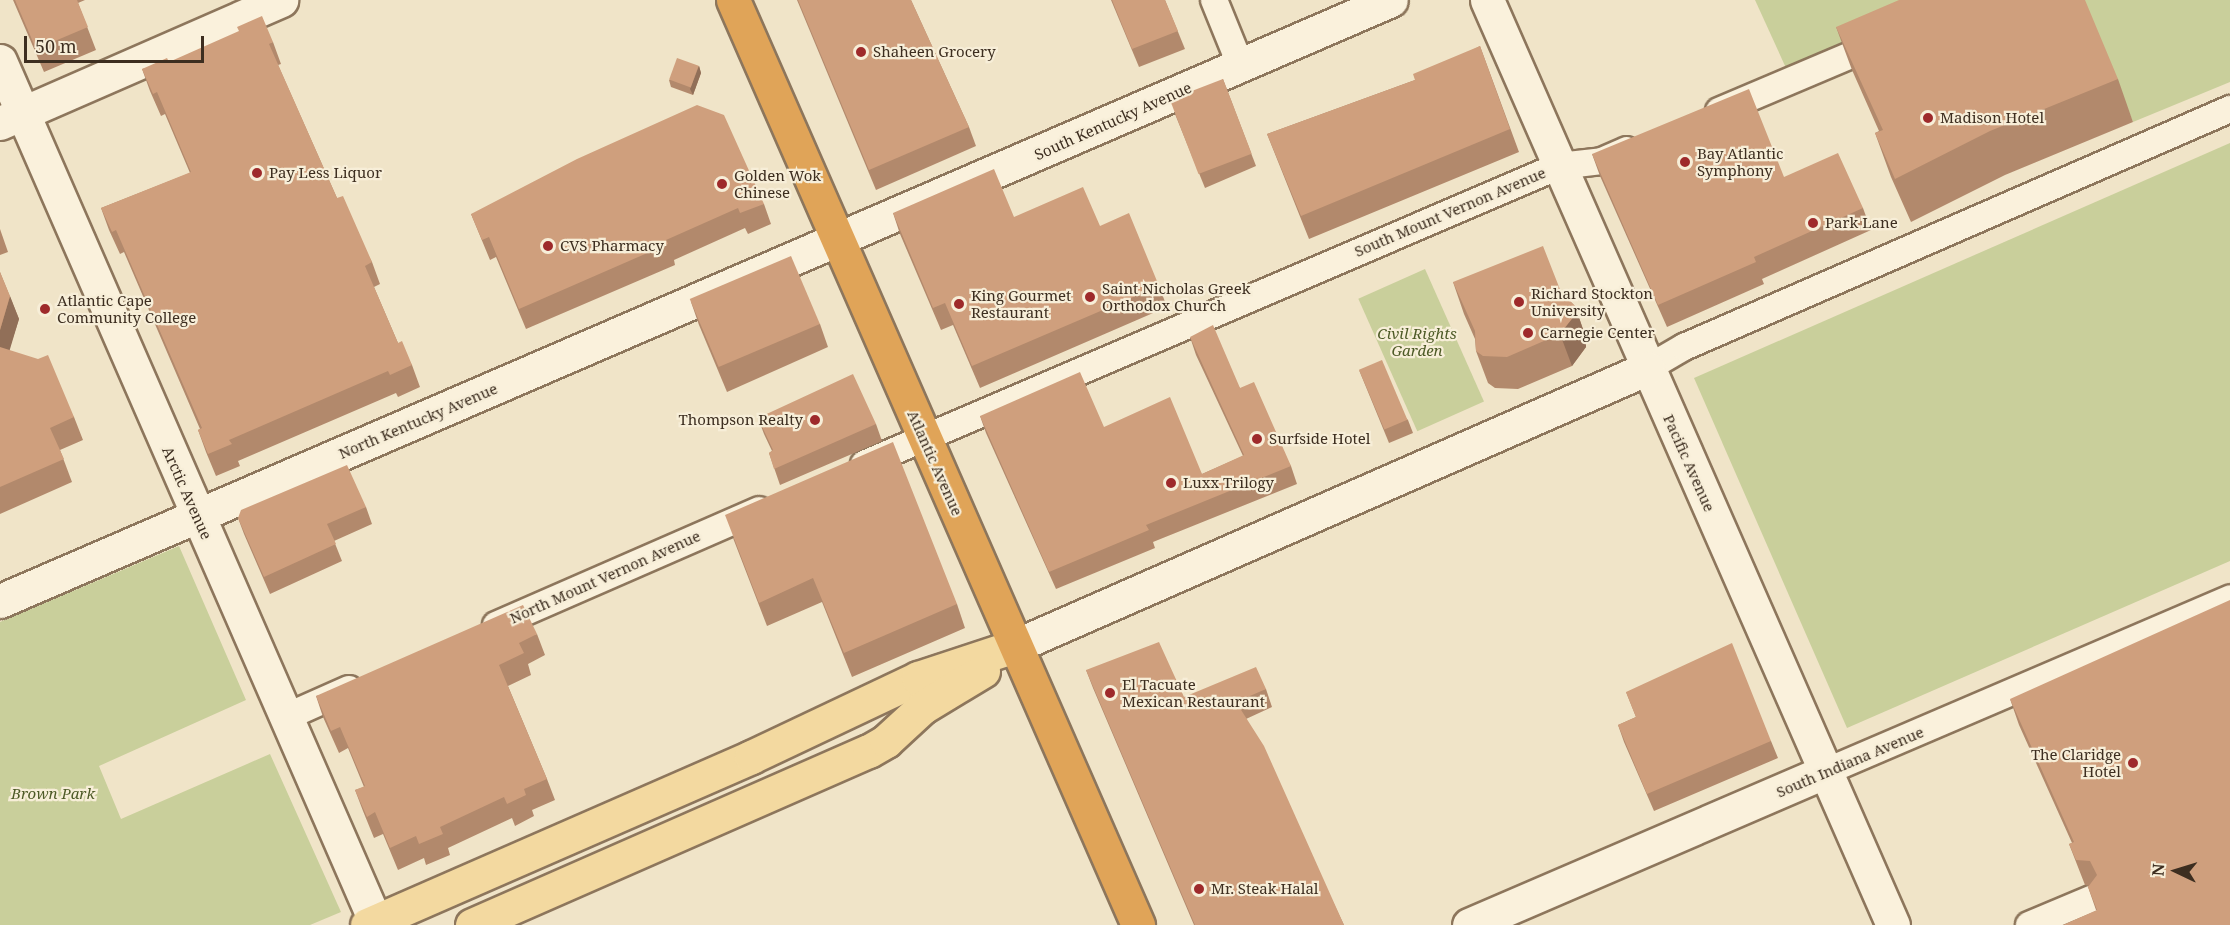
<!DOCTYPE html>
<style>
body{margin:0}
#map{position:relative;width:2230px;height:925px;overflow:hidden;background:#f0e4c8;font-family:"Noto Serif",serif}
div>[style]{position:absolute}
.green>*{inset:0;background:#c9cf9b;transform-origin:0 0}
.roads{filter:drop-shadow(2px 0 #8d765c) drop-shadow(-2px 0 #8d765c) drop-shadow(0 2px #8d765c) drop-shadow(0 -2px #8d765c)}
.street>*{height:26px;margin:-13px;padding:0 13px;transform-origin:13px;border-radius:13px;background:#faf1dc}
.secondary>*{height:33px;margin:-16.5px;padding:0 16.5px;transform-origin:16.5px;border-radius:16.5px;background:#faf1dc}
.primary>*{height:33px;margin:-16.5px;padding:0 16.5px;transform-origin:16.5px;border-radius:16.5px;background:#f3d9a0}
.highway>*{height:33px;margin:-16.5px;padding:0 16.5px;transform-origin:16.5px;border-radius:16.5px;background:#e0a458}
.wall>*{inset:0;background:#b2896c}
.shaded-wall>*{inset:0;background:#916f58}
.building>*{inset:0;background:#cf9f7d;transform-origin:0 0}
.dots>*{width:16px;height:16px;translate:-50% -50%;box-sizing:border-box;border:3px solid #f7eed8;border-radius:50%}
span{translate:-50% -50%;white-space:nowrap;text-align:center;line-height:1.15;-webkit-text-stroke:4.5px #f7eed8;paint-order:stroke}
.poi-label{font-size:15px;color:#3d2e20}
.left{translate:0 -50%;text-align:left}
.right{translate:-100% -50%;text-align:right}
.street-label{font-size:15px;color:#3d2e20}
.park-label{font-size:15px;color:#4d5a26;font-style:italic}
.north{position:absolute;left:2146px;top:841px;width:60px;height:60px;-webkit-text-stroke:4px #f7eed8;paint-order:stroke;rotate:274deg;font-size:16px;font-weight:700;line-height:24px;text-align:center;color:#3d2e20}
.north::after{content:'';display:block;margin:auto;width:21px;height:27px;background:#3d2e20;clip-path:polygon(50% 0,100% 100%,50% 72%,0 100%)}
.scale{position:absolute;left:24px;top:36px;width:180px;height:27px;box-sizing:border-box;border:3px solid #3d2e20;border-top:0;padding-left:8px;font-size:18px;line-height:21px;white-space:nowrap;color:#3d2e20;-webkit-text-stroke:4px #f7eed8;paint-order:stroke}
</style>
<div id="map">
<div class="green">
<i style="clip-path:polygon(1755px 0,1946px 0,1786px 68px)"></i>
<i style="clip-path:polygon(2082px 0,2230px 0,2230px 82px,2133px 122px)"></i>
<i style="clip-path:polygon(2230px 143px,2230px 561px,1847px 728px,1694px 378px)"></i>
<i style="left:1425px;top:269px;width:145px;height:73px;rotate:66deg"></i>
<i style="clip-path:polygon(179px 546px,246px 700px,99px 766px,121px 819px,270px 754px,341px 912px,310px 925px,0 925px,0 622px)"></i>
</div>
<div class="roads">
<div class="street">
<i style="left:1214px;top:0;width:69px;rotate:67.9deg"></i>
<i style="left:1719px;top:111px;width:174px;rotate:-23deg"></i>
<i style="left:1648px;top:368px;width:42px;rotate:-30.3deg"></i>
<i style="left:1684px;top:347px;width:596px;rotate:-23.55deg"></i>
<i style="left:864px;top:464px;width:756px;rotate:-23.21deg"></i>
<i style="left:1559px;top:166px;width:43px;rotate:-6.6deg"></i>
<i style="left:1602px;top:161px;width:27px;rotate:-24deg"></i>
<i style="left:496px;top:625px;width:287px;rotate:-23.6deg"></i>
<i style="left:286px;top:717px;width:69px;rotate:-24deg"></i>
<i style="left:1825px;top:772px;width:441px;rotate:-23.2deg"></i>
<i style="left:2029px;top:925px;width:67px;rotate:-22.8deg"></i>
</div>
<div class="secondary">
<i style="left:1487px;top:0;width:1010px;rotate:66.3deg"></i>
<i style="left:0;top:61px;width:943px;rotate:66.43deg"></i>
<i style="left:0;top:123px;width:307px;rotate:-23.6deg"></i>
<i style="left:0;top:601px;width:1515px;rotate:-23.37deg"></i>
<i style="left:1015px;top:646px;width:691px;rotate:-23.71deg"></i>
<i style="left:1469px;top:925px;width:387px;rotate:-23.3deg"></i>
</div>
<div class="primary">
<i style="left:367px;top:925px;width:419px;rotate:-23.6deg"></i>
<i style="left:751px;top:757px;width:185px;rotate:-25.3deg"></i>
<i style="left:918px;top:678px;width:102px;rotate:-18.3deg"></i>
<i style="left:472px;top:925px;width:433px;rotate:-23.7deg"></i>
<i style="left:869px;top:751px;width:20px;rotate:-30deg"></i>
<i style="left:886px;top:741px;width:50px;rotate:-42.6deg"></i>
<i style="left:923px;top:707px;width:70px;rotate:-31deg"></i>
</div>
<div class="highway">
<i style="left:733px;top:0;width:1010px;rotate:66.35deg"></i>
</div>
</div>
<div class="wall">
<i style="clip-path:polygon(13px 0,85px 0,78px 3px,96px 50px,44px 72px)"></i>
<i style="clip-path:polygon(797px 0,911px 0,969px 127px,976px 146px,876px 190px)"></i>
<i style="clip-path:polygon(1111px 0,1165px 0,1185px 49px,1139px 67px)"></i>
<i style="clip-path:polygon(1836px 27px,2118px 79px,2133px 122px,2005px 175px,1911px 222px,1891px 177px,1875px 133px,1879px 131px,1852px 70px)"></i>
<i style="clip-path:polygon(273px 42px,281px 64px,278px 65px,337px 198px,372px 262px,380px 284px,374px 287px,398px 343px,412px 365px,420px 387px,398px 397px,396px 393px,238px 461px,240px 466px,216px 476px,206px 452px,198px 430px,200px 429px,124px 252px,120px 254px,109px 230px,101px 208px,190px 173px,165px 114px,161px 116px,150px 91px,142px 69px)"></i>
<i style="clip-path:polygon(1480px 46px,1519px 152px,1309px 239px,1267px 134px,1415px 80px)"></i>
<i style="clip-path:polygon(699px 66px,701px 73px,693px 95px,671px 87px,669px 80px)"></i>
<i style="clip-path:polygon(1223px 79px,1256px 166px,1205px 188px,1175px 114px)"></i>
<i style="clip-path:polygon(1592px 154px,1784px 177px,1863px 208px,1871px 230px,1762px 279px,1764px 284px,1667px 327px,1600px 176px)"></i>
<i style="clip-path:polygon(764px 204px,771px 224px,748px 234px,745px 228px,674px 260px,675px 265px,526px 329px,496px 257px,490px 260px,471px 214px)"></i>
<i style="clip-path:polygon(893px 213px,1014px 217px,1100px 226px,1159px 286px,1167px 307px,980px 388px,953px 325px,941px 330px,900px 234px)"></i>
<i style="clip-path:polygon(0 229px,8px 252px,0 255px)"></i>
<i style="clip-path:polygon(0 272px,19px 319px,9px 350px,74px 417px,83px 440px,60px 450px,72px 482px,0 514px)"></i>
<i style="clip-path:polygon(1453px 282px,1561px 292px,1575px 306px,1586px 338px,1586px 347px,1572px 366px,1518px 389px,1495px 388px,1488px 383px,1476px 351px,1475px 339px,1464px 314px)"></i>
<i style="clip-path:polygon(691px 302px,820px 324px,828px 347px,727px 392px,699px 325px)"></i>
<i style="clip-path:polygon(1190px 337px,1240px 388px,1291px 466px,1297px 484px,1153px 542px,1155px 548px,1056px 589px,986px 433px,980px 416px,1104px 427px,1202px 474px,1243px 456px,1196px 355px)"></i>
<i style="clip-path:polygon(1359px 370px,1408px 420px,1413px 433px,1389px 443px)"></i>
<i style="clip-path:polygon(758px 418px,876px 424px,882px 441px,780px 485px,769px 453px,772px 451px,764px 434px)"></i>
<i style="clip-path:polygon(366px 507px,372px 524px,334px 541px,342px 561px,270px 594px,244px 534px,238px 518px)"></i>
<i style="clip-path:polygon(733px 538px,957px 604px,965px 628px,852px 677px,822px 602px,767px 626px)"></i>
<i style="clip-path:polygon(537px 634px,545px 655px,528px 664px,531px 675px,508px 686px,547px 779px,555px 800px,532px 810px,534px 816px,515px 826px,512px 818px,448px 848px,450px 855px,426px 865px,424px 858px,398px 870px,383px 834px,374px 838px,363px 811px,355px 790px,364px 787px,348px 748px,339px 753px,323px 717px,316px 696px)"></i>
<i style="clip-path:polygon(1086px 670px,1184px 697px,1266px 689px,1272px 707px,1246px 719px,1344px 925px,1194px 925px,1093px 688px)"></i>
<i style="clip-path:polygon(1626px 692px,1771px 741px,1778px 758px,1654px 811px,1624px 742px,1618px 725px,1636px 717px)"></i>
<i style="clip-path:polygon(2010px 699px,2230px 925px,2096px 910px,2088px 887px,2089px 886px,2085px 885px,2069px 844px,2072px 843px,2019px 725px)"></i>
</div>
<div class="shaded-wall">
<i style="clip-path:polygon(699px 66px,701px 73px,693px 95px,690px 89px)"></i>
<i style="clip-path:polygon(10px 296px,19px 319px,4px 369px,0 358px,0 330px)"></i>
<i style="clip-path:polygon(1575px 306px,1586px 338px,1586px 347px,1572px 366px,1560px 334px)"></i>
</div>
<div class="building">
<i style="clip-path:polygon(15px 0,77px 0,88px 27px,36px 49px)"></i>
<i style="clip-path:polygon(798px 0,911px 0,969px 127px,869px 170px)"></i>
<i style="clip-path:polygon(1112px 0,1165px 0,1178px 31px,1132px 49px)"></i>
<i style="clip-path:polygon(1899px 0,2085px 0,2118px 79px,1990px 131px,1895px 179px,1875px 133px,1883px 130px,1836px 27px)"></i>
<i style="clip-path:polygon(262px 16px,273px 42px,269px 44px,337px 198px,343px 196px,372px 262px,365px 266px,398px 343px,402px 341px,412px 365px,390px 375px,388px 371px,229px 440px,232px 444px,208px 454px,198px 430px,202px 428px,116px 230px,112px 232px,101px 208px,191px 172px,157px 92px,153px 94px,142px 69px,167px 58px,169px 62px,239px 31px,237px 27px)"></i>
<i style="clip-path:polygon(1480px 46px,1510px 129px,1301px 216px,1267px 134px,1415px 80px,1413px 74px)"></i>
<i style="left:677px;top:58px;width:23px;height:23px;rotate:20deg"></i>
<i style="left:1223px;top:79px;width:80px;height:57px;rotate:69deg"></i>
<i style="clip-path:polygon(1749px 89px,1784px 177px,1838px 153px,1863px 208px,1754px 257px,1756px 262px,1658px 305px,1592px 154px)"></i>
<i style="clip-path:polygon(697px 105px,724px 115px,764px 204px,740px 213px,738px 208px,666px 240px,668px 244px,519px 309px,489px 237px,482px 240px,471px 214px,577px 159px)"></i>
<i style="clip-path:polygon(994px 169px,1014px 217px,1083px 187px,1100px 226px,1129px 213px,1159px 286px,972px 366px,945px 303px,933px 308px,893px 213px)"></i>
<i style="clip-path:polygon(1543px 246px,1561px 292px,1575px 306px,1575px 315px,1560px 334px,1507px 357px,1483px 356px,1476px 351px,1475px 331px,1453px 282px)"></i>
<i style="left:791px;top:256px;width:74px;height:110px;rotate:67deg"></i>
<i style="clip-path:polygon(0 272px,10px 296px,0 330px)"></i>
<i style="clip-path:polygon(1213px 325px,1240px 388px,1254px 382px,1291px 466px,1146px 525px,1149px 530px,1049px 572px,980px 416px,1080px 372px,1104px 427px,1170px 397px,1202px 474px,1244px 455px,1190px 337px)"></i>
<i style="clip-path:polygon(0 347px,38px 359px,48px 355px,74px 417px,50px 428px,64px 459px,0 487px)"></i>
<i style="left:1382px;top:360px;width:65px;height:25px;rotate:67deg"></i>
<i style="clip-path:polygon(853px 374px,876px 424px,774px 469px,769px 453px,773px 450px,758px 418px)"></i>
<i style="clip-path:polygon(893px 442px,957px 604px,844px 653px,813px 578px,759px 603px,725px 515px)"></i>
<i style="clip-path:polygon(347px 465px,366px 507px,327px 524px,336px 544px,264px 577px,238px 518px,241px 510px)"></i>
<i style="clip-path:polygon(2230px 600px,2230px 925px,2063px 925px,2097px 910px,2088px 887px,2097px 875px,2090px 861px,2076px 860px,2069px 844px,2074px 842px,2010px 699px)"></i>
<i style="clip-path:polygon(523px 605px,537px 634px,519px 643px,524px 653px,499px 665px,547px 779px,524px 789px,526px 795px,507px 804px,504px 797px,440px 827px,443px 834px,419px 844px,416px 836px,390px 848px,375px 812px,367px 817px,355px 790px,365px 786px,340px 727px,331px 731px,316px 696px)"></i>
<i style="clip-path:polygon(1159px 642px,1184px 697px,1256px 667px,1266px 689px,1236px 702px,1264px 746px,1344px 925px,1195px 925px,1086px 670px)"></i>
<i style="clip-path:polygon(1732px 643px,1771px 741px,1647px 794px,1618px 725px,1636px 717px,1626px 692px)"></i>
</div>
<div class="dots">
<i style="left:861px;top:52px;background:#9e2a2b"></i>
<i style="left:1928px;top:118px;background:#9e2a2b"></i>
<i style="left:1685px;top:162px;background:#9e2a2b"></i>
<i style="left:257px;top:173px;background:#9e2a2b"></i>
<i style="left:722px;top:184px;background:#9e2a2b"></i>
<i style="left:1813px;top:223px;background:#9e2a2b"></i>
<i style="left:548px;top:246px;background:#9e2a2b"></i>
<i style="left:1090px;top:297px;background:#9e2a2b"></i>
<i style="left:1519px;top:302px;background:#9e2a2b"></i>
<i style="left:959px;top:304px;background:#9e2a2b"></i>
<i style="left:45px;top:309px;background:#9e2a2b"></i>
<i style="left:1528px;top:333px;background:#9e2a2b"></i>
<i style="left:815px;top:420px;background:#9e2a2b"></i>
<i style="left:1257px;top:439px;background:#9e2a2b"></i>
<i style="left:1171px;top:483px;background:#9e2a2b"></i>
<i style="left:1110px;top:693px;background:#9e2a2b"></i>
<i style="left:2133px;top:763px;background:#9e2a2b"></i>
<i style="left:1199px;top:889px;background:#9e2a2b"></i>
</div>
<div class="poi-label">
<span class="left" style="left:873px;top:52px">Shaheen Grocery</span>
<span class="left" style="left:1940px;top:118px">Madison Hotel</span>
<span class="left" style="left:1697px;top:162px">Bay Atlantic<br>Symphony</span>
<span class="left" style="left:269px;top:173px">Pay Less Liquor</span>
<span class="left" style="left:734px;top:184px">Golden Wok<br>Chinese</span>
<span class="left" style="left:1825px;top:223px">Park Lane</span>
<span class="left" style="left:560px;top:246px">CVS Pharmacy</span>
<span class="left" style="left:1102px;top:297px">Saint Nicholas Greek<br>Orthodox Church</span>
<span class="left" style="left:1531px;top:302px">Richard Stockton<br>University</span>
<span class="left" style="left:971px;top:304px">King Gourmet<br>Restaurant</span>
<span class="left" style="left:57px;top:309px">Atlantic Cape<br>Community College</span>
<span class="left" style="left:1540px;top:333px">Carnegie Center</span>
<span class="right" style="left:803px;top:420px">Thompson Realty</span>
<span class="left" style="left:1269px;top:439px">Surfside Hotel</span>
<span class="left" style="left:1183px;top:483px">Luxx Trilogy</span>
<span class="left" style="left:1122px;top:693px">El Tacuate<br>Mexican Restaurant</span>
<span class="right" style="left:2121px;top:763px">The Claridge<br>Hotel</span>
<span class="left" style="left:1211px;top:889px">Mr. Steak Halal</span>
</div>
<div class="street-label">
<span style="left:1113px;top:121px;rotate:-24deg">South Kentucky Avenue</span>
<span style="left:1450px;top:212px;rotate:-23deg">South Mount Vernon Avenue</span>
<span style="left:418px;top:421px;rotate:-23deg">North Kentucky Avenue</span>
<span style="left:935px;top:463px;rotate:66deg">Atlantic Avenue</span>
<span style="left:1689px;top:463px;rotate:66deg">Pacific Avenue</span>
<span style="left:187px;top:493px;rotate:66deg">Arctic Avenue</span>
<span style="left:605px;top:577px;rotate:-24deg">North Mount Vernon Avenue</span>
<span style="left:1850px;top:762px;rotate:-23deg">South Indiana Avenue</span>
</div>
<div class="park-label">
<span style="left:1417px;top:342px">Civil Rights<br>Garden</span>
<span style="left:53px;top:794px">Brown Park</span>
</div>
<div class="north">N</div>
<div class="scale">50 m</div>
</div>
